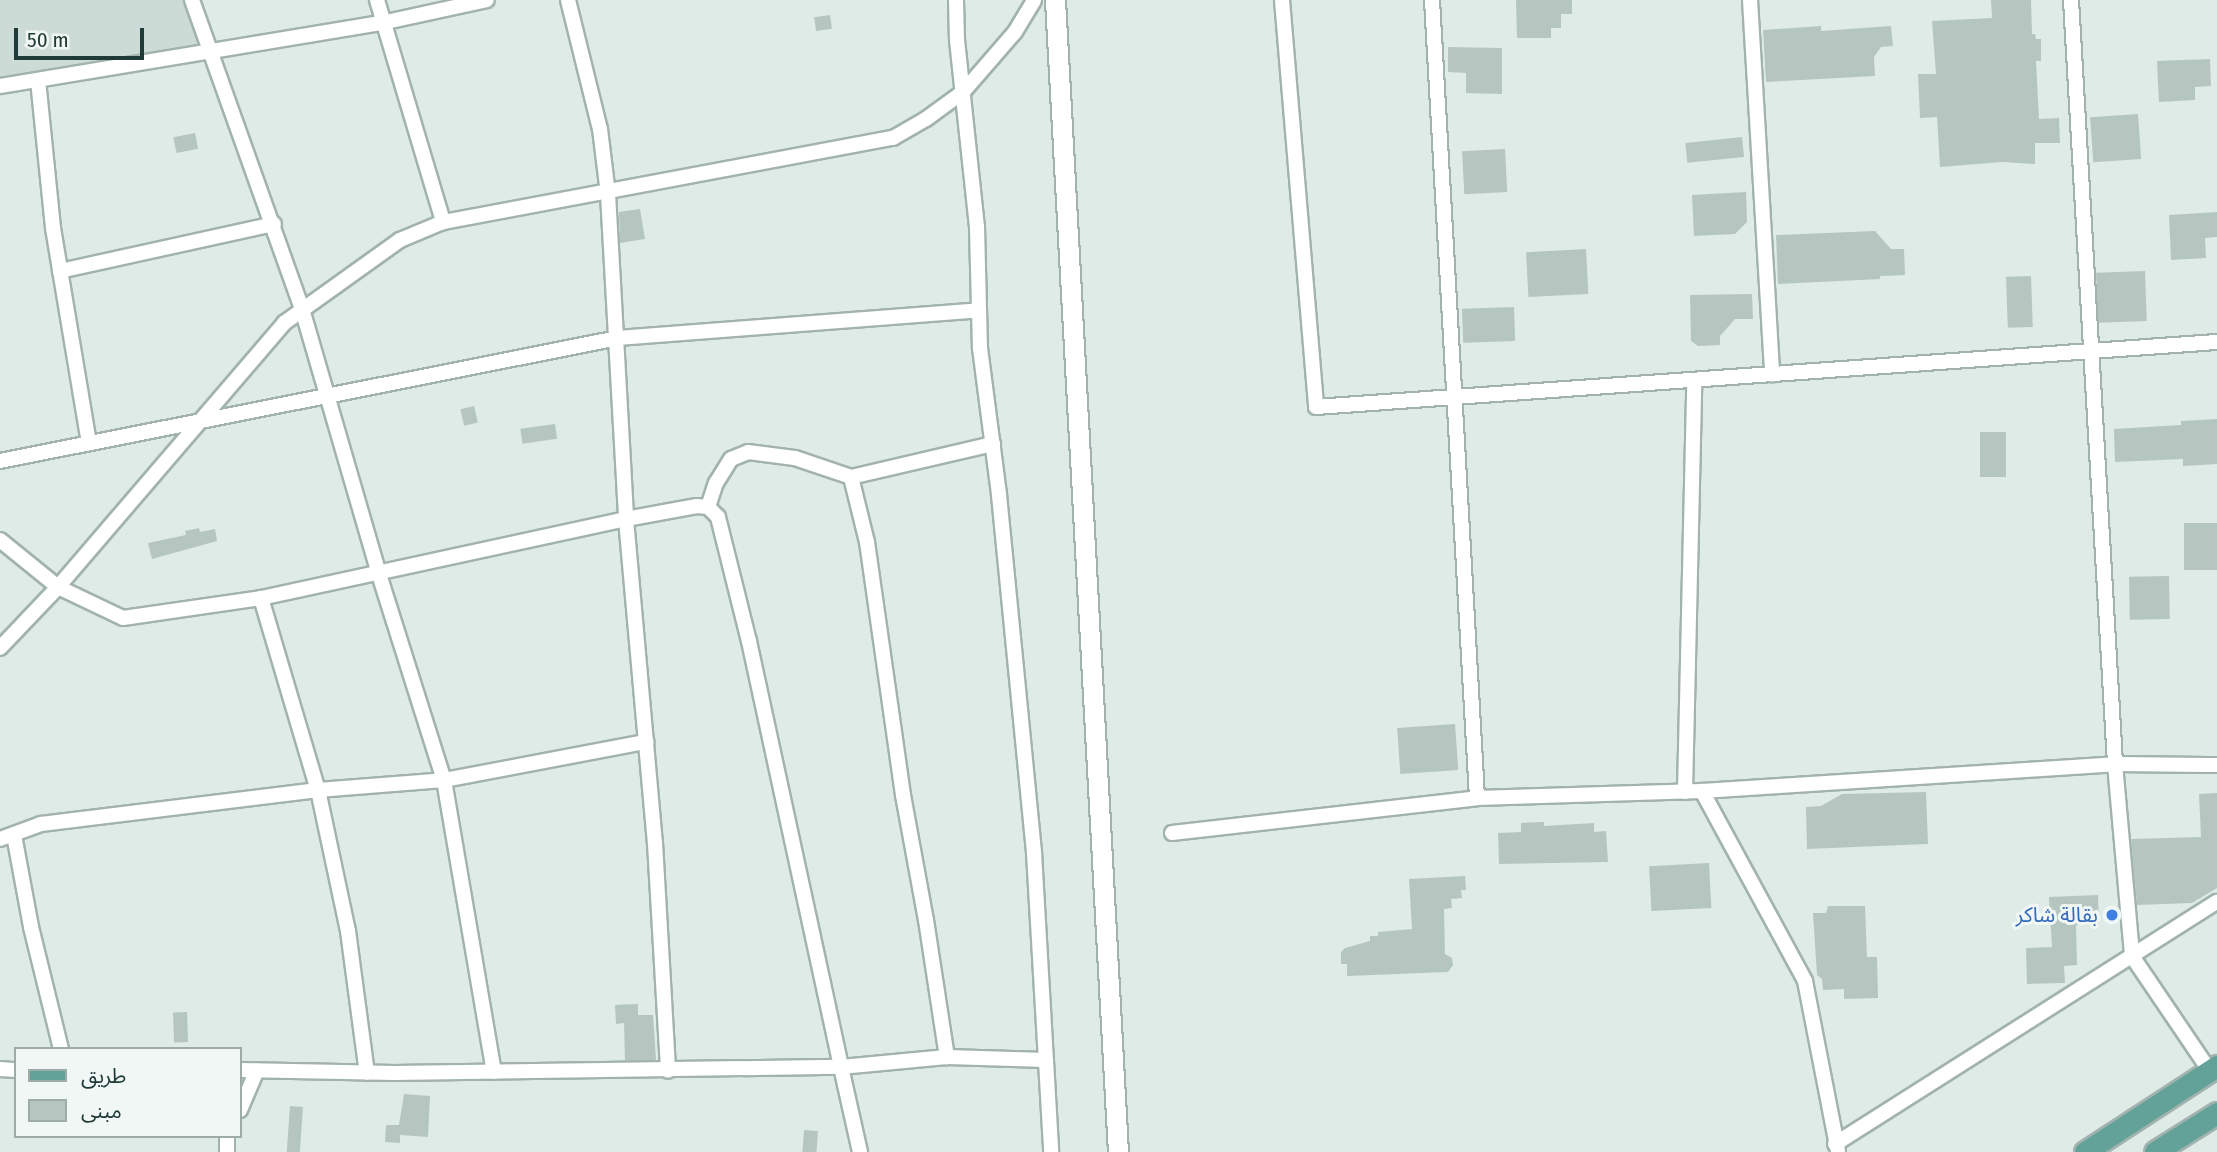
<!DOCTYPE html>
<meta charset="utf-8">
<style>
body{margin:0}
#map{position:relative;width:2217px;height:1152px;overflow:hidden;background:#dfebe7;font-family:"Fira Sans Condensed","Noto Sans Arabic",sans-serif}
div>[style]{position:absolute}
.built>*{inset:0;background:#cddbd6}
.building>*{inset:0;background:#b5c6c0;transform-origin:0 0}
.roads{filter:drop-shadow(2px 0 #a2b3af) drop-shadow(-2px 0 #a2b3af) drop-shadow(0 2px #a2b3af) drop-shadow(0 -2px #a2b3af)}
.minor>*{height:14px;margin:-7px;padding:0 7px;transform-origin:7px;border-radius:7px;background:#fff}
.tertiary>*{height:19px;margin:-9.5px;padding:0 9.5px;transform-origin:9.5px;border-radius:9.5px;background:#fff}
.primary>*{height:21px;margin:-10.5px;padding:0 10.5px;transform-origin:10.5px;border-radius:10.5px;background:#63a298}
.dots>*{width:19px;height:19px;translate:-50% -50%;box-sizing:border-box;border:4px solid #f0f7f4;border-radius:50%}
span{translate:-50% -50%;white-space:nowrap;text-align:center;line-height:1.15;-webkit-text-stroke:6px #f0f7f4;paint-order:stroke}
.shop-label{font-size:21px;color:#366cbe}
.right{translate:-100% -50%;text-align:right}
.legend{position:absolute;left:14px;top:1047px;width:228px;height:91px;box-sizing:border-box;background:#f0f7f4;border:2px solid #9daca8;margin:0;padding:9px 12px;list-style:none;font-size:21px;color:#203b37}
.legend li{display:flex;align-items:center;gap:14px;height:35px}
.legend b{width:35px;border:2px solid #9daca8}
.scale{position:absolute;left:14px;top:28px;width:130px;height:32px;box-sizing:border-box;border:4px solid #203b37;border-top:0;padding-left:9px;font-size:21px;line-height:24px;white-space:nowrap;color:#203b37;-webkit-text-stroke:5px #f0f7f4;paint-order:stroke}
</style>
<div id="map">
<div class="built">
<i style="clip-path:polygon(0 0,194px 0,209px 50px,0 90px)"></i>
</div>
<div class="building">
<i style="clip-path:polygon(1516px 0,1572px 0,1572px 14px,1561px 14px,1561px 28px,1551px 28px,1551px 38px,1517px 38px)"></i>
<i style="clip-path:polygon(1991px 0,2031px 0,2032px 34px,2035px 34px,2036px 39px,2041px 39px,2041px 61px,2036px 61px,2039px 119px,2059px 118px,2060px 143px,2035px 143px,2035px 164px,2002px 162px,1940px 167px,1937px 117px,1920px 118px,1918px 74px,1936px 74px,1932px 21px,1992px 18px)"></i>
<i style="left:830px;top:15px;width:14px;height:16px;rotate:82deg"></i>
<i style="clip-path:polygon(1821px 26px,1821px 31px,1891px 26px,1893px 46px,1881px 47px,1874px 57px,1875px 76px,1766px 82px,1763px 30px)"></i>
<i style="clip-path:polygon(1448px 47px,1502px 48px,1502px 94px,1466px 93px,1466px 73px,1448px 72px)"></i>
<i style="clip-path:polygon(2210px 59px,2211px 86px,2195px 87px,2195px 100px,2159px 102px,2157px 61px)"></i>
<i style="left:2138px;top:114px;width:45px;height:48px;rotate:86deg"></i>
<i style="left:195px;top:133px;width:16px;height:22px;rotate:79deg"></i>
<i style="left:1742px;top:137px;width:20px;height:57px;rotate:84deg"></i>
<i style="left:1505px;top:149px;width:43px;height:43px;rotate:87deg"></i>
<i style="clip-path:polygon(1746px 192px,1747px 222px,1735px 234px,1694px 236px,1692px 195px)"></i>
<i style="clip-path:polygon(640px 209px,645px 239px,620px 243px,619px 212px)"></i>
<i style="clip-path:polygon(2217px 212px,2217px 237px,2205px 238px,2206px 258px,2171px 260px,2169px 215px)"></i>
<i style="clip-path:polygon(1875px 231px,1891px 249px,1904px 249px,1905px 275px,1880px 276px,1880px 279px,1778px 284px,1776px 235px)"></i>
<i style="left:1586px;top:249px;width:45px;height:60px;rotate:87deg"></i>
<i style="left:2145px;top:271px;width:50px;height:49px;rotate:88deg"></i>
<i style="left:2031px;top:276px;width:51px;height:25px;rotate:88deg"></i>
<i style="clip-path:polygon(1752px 294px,1753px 319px,1735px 319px,1720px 336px,1720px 345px,1698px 346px,1691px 341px,1690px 295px)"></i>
<i style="left:1514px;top:307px;width:34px;height:52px;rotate:88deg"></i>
<i style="left:474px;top:406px;width:17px;height:14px;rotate:77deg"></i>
<i style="clip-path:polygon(2217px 419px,2217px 464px,2183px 466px,2183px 459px,2115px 462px,2114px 429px,2181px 425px,2181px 421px)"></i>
<i style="left:555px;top:424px;width:15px;height:35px;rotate:82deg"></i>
<i style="left:1980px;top:432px;width:26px;height:45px"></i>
<i style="left:2217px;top:523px;width:47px;height:33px;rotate:90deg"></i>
<i style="clip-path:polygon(199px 528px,200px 532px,215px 529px,217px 541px,152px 559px,148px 543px,186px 535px,185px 531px)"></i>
<i style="left:2169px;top:576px;width:43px;height:40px;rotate:89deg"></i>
<i style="left:1455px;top:724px;width:46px;height:58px;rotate:86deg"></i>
<i style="clip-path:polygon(1926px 792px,1928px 844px,1807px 849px,1806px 807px,1821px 806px,1842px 794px)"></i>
<i style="clip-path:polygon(2217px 793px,2217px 888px,2192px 903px,2137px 905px,2131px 839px,2201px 837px,2199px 794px)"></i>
<i style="clip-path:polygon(1544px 822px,1544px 826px,1594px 823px,1594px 832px,1606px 831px,1608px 862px,1499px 864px,1498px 833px,1521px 832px,1521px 823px)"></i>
<i style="left:1709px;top:863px;width:45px;height:60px;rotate:87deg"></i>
<i style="clip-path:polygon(1465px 876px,1466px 890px,1461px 890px,1462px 898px,1451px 899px,1452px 908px,1444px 909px,1445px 954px,1452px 958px,1453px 965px,1448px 972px,1347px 976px,1347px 964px,1341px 964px,1341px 952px,1345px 948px,1370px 941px,1370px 936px,1378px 936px,1378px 932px,1412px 929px,1409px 879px)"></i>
<i style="clip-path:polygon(2098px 895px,2099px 924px,2076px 925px,2077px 965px,2064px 966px,2065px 983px,2027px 984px,2026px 948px,2052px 947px,2049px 897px)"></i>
<i style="clip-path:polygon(1828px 906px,1865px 906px,1867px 957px,1877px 957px,1878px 998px,1844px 999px,1844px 989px,1823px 990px,1822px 979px,1817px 975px,1813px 913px,1826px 913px)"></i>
<i style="clip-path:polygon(638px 1004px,638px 1015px,653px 1015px,656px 1060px,625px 1060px,624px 1023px,616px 1024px,615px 1005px)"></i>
<i style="left:187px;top:1012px;width:30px;height:14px;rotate:88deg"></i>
<i style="clip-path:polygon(404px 1094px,430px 1096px,428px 1137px,400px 1135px,400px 1143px,385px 1142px,386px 1125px,399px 1125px)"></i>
<i style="left:290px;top:1106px;width:13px;height:46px;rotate:4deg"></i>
<i style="left:804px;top:1130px;width:14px;height:22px;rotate:4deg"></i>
</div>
<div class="roads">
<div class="minor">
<i style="left:192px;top:0;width:328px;rotate:70.4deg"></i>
<i style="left:302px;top:309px;width:273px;rotate:73.8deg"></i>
<i style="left:378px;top:571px;width:219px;rotate:72.5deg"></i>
<i style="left:444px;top:780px;width:296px;rotate:80.3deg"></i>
<i style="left:377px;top:0;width:232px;rotate:73.4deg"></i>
<i style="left:568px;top:0;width:133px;rotate:76.1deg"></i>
<i style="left:600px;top:129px;width:65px;rotate:83deg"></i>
<i style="left:608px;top:194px;width:325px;rotate:86.8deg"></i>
<i style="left:626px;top:519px;width:325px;rotate:84.9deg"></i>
<i style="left:655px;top:843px;width:228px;rotate:86.7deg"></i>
<i style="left:956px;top:0;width:40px;rotate:88.6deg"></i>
<i style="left:957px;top:40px;width:188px;rotate:83.9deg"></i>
<i style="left:977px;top:227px;width:121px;rotate:88.6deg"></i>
<i style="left:980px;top:348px;width:148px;rotate:82.6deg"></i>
<i style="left:999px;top:495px;width:360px;rotate:84.4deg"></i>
<i style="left:1034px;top:853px;width:299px;rotate:86.7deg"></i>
<i style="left:1282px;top:0;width:408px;rotate:85.2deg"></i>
<i style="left:1316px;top:407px;width:903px;rotate:-4.13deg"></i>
<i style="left:1432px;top:0;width:799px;rotate:86.77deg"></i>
<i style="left:1750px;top:0;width:375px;rotate:86.6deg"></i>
<i style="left:2071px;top:0;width:765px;rotate:86.7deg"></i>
<i style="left:2115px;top:764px;width:193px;rotate:84.9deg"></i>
<i style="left:2132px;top:956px;width:139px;rotate:55.9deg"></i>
<i style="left:38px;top:80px;width:149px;rotate:84.2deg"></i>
<i style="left:53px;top:228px;width:218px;rotate:80.5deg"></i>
<i style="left:0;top:86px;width:391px;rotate:-9.4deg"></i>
<i style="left:386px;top:22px;width:103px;rotate:-12.3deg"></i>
<i style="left:60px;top:271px;width:219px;rotate:-12.4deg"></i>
<i style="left:0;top:461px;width:630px;rotate:-11.26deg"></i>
<i style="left:618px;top:338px;width:362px;rotate:-4.4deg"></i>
<i style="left:851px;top:477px;width:67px;rotate:76.2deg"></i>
<i style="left:867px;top:542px;width:256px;rotate:81.9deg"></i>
<i style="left:903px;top:795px;width:127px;rotate:79.6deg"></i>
<i style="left:926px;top:920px;width:139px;rotate:81.3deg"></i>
<i style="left:708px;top:507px;width:25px;rotate:-72deg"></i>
<i style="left:716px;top:483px;width:28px;rotate:-58deg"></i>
<i style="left:731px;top:459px;width:18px;rotate:-22deg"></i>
<i style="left:748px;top:452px;width:47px;rotate:7.3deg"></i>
<i style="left:795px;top:458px;width:59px;rotate:18.7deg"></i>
<i style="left:851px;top:477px;width:146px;rotate:-13.1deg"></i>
<i style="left:0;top:540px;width:75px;rotate:39deg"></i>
<i style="left:58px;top:587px;width:72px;rotate:25.5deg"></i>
<i style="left:123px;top:618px;width:139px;rotate:-8.2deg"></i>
<i style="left:261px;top:598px;width:373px;rotate:-12.2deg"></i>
<i style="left:626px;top:519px;width:72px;rotate:-10.4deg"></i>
<i style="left:697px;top:506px;width:11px;rotate:5deg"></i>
<i style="left:708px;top:507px;width:14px;rotate:45deg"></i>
<i style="left:718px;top:517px;width:128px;rotate:76deg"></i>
<i style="left:749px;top:641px;width:436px;rotate:77.8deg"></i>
<i style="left:841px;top:1067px;width:106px;rotate:-5.4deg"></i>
<i style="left:947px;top:1057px;width:99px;rotate:1.7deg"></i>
<i style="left:261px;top:598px;width:200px;rotate:73.5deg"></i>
<i style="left:318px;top:790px;width:144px;rotate:78deg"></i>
<i style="left:348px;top:931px;width:143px;rotate:82.4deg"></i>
<i style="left:0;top:648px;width:84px;rotate:-46.4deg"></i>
<i style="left:58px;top:587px;width:348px;rotate:-49.4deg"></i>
<i style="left:284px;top:323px;width:143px;rotate:-35.6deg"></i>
<i style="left:400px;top:240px;width:47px;rotate:-22.7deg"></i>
<i style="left:443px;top:222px;width:458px;rotate:-10.6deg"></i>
<i style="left:893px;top:138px;width:38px;rotate:-30deg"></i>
<i style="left:926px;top:119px;width:46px;rotate:-36.1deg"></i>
<i style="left:963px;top:92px;width:79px;rotate:-49.1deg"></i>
<i style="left:1015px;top:32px;width:37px;rotate:-59deg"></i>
<i style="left:1702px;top:791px;width:216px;rotate:61.5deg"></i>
<i style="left:1805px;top:981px;width:173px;rotate:79deg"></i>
<i style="left:1685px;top:792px;width:412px;rotate:-88.7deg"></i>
<i style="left:1172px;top:833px;width:307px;rotate:-6.5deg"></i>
<i style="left:1477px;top:798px;width:225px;rotate:-1.8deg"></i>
<i style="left:1702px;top:791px;width:414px;rotate:-3.7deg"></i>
<i style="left:2115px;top:764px;width:102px;rotate:0.6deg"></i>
<i style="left:14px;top:835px;width:94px;rotate:79.5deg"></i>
<i style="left:31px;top:927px;width:126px;rotate:76.2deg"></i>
<i style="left:0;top:839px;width:44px;rotate:-20.1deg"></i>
<i style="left:41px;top:824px;width:279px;rotate:-7deg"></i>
<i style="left:318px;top:790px;width:126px;rotate:-4.5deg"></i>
<i style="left:444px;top:780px;width:206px;rotate:-10.7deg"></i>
<i style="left:0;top:1069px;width:16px;rotate:4deg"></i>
<i style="left:240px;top:1070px;width:154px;rotate:1.1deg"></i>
<i style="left:394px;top:1073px;width:447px;rotate:-0.8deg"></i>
<i style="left:841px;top:1067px;width:87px;rotate:77.4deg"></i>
<i style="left:240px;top:1110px;width:43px;rotate:-67deg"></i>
<i style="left:1835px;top:1144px;width:452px;rotate:-32.4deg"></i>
<i style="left:227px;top:1152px;width:16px;rotate:-90deg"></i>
</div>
<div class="tertiary">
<i style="left:1055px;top:0;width:1154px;rotate:86.87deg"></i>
</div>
<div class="primary">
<i style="left:2085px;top:1152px;width:158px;rotate:-33.1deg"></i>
<i style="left:2155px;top:1152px;width:73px;rotate:-32.2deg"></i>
</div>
</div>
<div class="dots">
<i style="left:2112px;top:915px;background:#3f7fe0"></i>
</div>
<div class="shop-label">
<span class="right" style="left:2098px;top:915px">بقالة شاكر</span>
</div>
<ul class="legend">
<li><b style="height:9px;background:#63a298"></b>طريق</li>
<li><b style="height:19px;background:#b5c6c0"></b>مبنى</li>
</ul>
<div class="scale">50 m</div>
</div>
